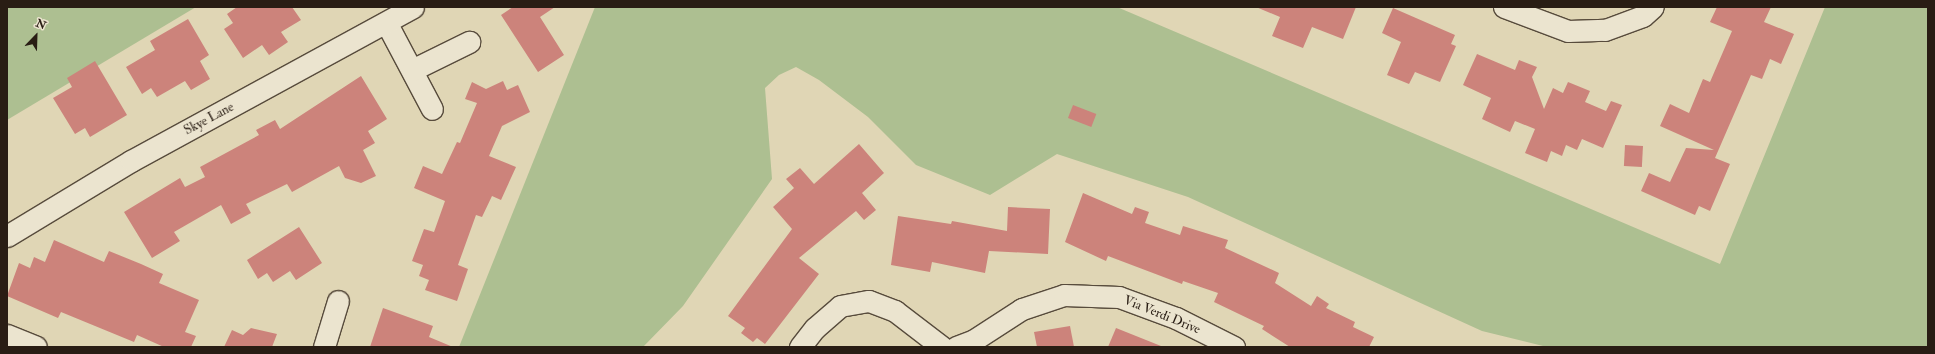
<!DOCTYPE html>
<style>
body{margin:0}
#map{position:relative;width:1935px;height:354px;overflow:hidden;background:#e0d6b5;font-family:"IM FELL Double Pica",serif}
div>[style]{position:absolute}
.green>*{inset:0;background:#adbf91}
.building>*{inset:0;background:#cc837b;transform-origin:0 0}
.roads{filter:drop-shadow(1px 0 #574b3c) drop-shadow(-1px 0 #574b3c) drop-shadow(0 1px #574b3c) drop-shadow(0 -1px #574b3c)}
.minor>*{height:21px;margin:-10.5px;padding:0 10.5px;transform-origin:10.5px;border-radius:10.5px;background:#ebe4cf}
span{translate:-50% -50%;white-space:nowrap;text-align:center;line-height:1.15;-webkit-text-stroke:3.5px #ebe4cf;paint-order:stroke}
.street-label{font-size:13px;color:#291d14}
.frame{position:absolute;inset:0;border:8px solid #291d14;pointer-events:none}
.north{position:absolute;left:16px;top:16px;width:40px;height:40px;-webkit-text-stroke:3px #ebe4cf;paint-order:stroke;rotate:23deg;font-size:11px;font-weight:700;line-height:16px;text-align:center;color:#291d14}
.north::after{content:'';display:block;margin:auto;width:14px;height:18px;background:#291d14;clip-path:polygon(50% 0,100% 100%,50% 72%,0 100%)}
</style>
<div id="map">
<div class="green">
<i style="clip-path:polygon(7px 7px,196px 7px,7px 120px)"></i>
<i style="clip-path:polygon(595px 7px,1117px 7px,1720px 264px,1825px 7px,1928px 7px,1928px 347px,1547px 347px,1482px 331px,1188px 197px,1057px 154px,990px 195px,916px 165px,868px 117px,819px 80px,796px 67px,779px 75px,765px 88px,772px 179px,683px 306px,643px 347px,459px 347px)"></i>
</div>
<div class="building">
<i style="clip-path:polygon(237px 7px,292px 7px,301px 20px,281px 32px,288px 42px,269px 55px,262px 45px,243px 58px,224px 29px,233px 23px,227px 14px)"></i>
<i style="clip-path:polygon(513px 7px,555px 7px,540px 17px,564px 55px,538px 72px,501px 15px)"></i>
<i style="clip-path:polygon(1256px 7px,1356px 7px,1343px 39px,1312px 27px,1303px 48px,1272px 36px,1280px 17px)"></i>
<i style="clip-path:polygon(1717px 7px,1771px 7px,1764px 22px,1794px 34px,1781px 64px,1770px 59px,1762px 79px,1751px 75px,1715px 158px,1730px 164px,1710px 211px,1699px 206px,1695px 215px,1641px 191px,1649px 173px,1670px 182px,1686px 148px,1714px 150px,1660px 126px,1670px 104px,1689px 113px,1703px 79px,1710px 82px,1732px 31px,1710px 22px)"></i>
<i style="clip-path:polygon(1393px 8px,1455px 35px,1451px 44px,1456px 46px,1440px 82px,1415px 72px,1409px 84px,1387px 75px,1401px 42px,1382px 33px)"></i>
<i style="clip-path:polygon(188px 19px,209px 55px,200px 61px,210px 79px,191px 90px,185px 81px,157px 97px,151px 88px,142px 94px,126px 67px,155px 50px,150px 41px)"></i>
<i style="clip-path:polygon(1477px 54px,1515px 70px,1519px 60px,1537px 67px,1532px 77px,1544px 109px,1553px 88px,1563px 93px,1568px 82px,1590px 91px,1585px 102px,1606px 111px,1611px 101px,1622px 105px,1603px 148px,1582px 139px,1577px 150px,1566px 145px,1562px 156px,1551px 151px,1547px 162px,1525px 153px,1535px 129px,1515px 121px,1510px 132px,1482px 119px,1491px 98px,1463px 85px)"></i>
<i style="clip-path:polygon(95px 61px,127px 115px,90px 137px,85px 128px,75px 134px,53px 98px,72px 87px,67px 78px)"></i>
<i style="clip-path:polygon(361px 76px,387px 119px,368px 131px,375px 143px,363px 150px,376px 176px,361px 183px,345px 178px,339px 166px,292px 192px,287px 184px,246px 204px,251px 213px,231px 224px,221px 205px,174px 232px,180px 241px,152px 258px,124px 212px,180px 178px,185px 187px,205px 177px,200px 167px,259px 135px,256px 130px,275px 120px,280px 129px)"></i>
<i style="clip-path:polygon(503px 81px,507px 90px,518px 85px,530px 112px,502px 126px,489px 156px,516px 167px,501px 200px,492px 196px,482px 217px,476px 215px,458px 265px,468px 269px,457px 301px,425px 290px,429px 280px,419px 276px,423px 265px,412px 261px,424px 229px,434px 232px,445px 201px,414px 188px,423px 166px,442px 174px,457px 142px,460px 143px,477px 103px,465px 99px,472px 82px,486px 89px)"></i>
<i style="left:1073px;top:105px;width:25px;height:14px;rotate:21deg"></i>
<i style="clip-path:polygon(859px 144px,884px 173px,862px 193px,876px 210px,864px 220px,856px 211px,799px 258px,819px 274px,765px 344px,757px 338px,753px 342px,741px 333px,745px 328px,728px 316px,792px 229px,773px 207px,794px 188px,786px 179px,800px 168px,814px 184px)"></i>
<i style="left:1625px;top:145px;width:18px;height:21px;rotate:3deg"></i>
<i style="clip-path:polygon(1083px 193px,1132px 214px,1135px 207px,1149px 212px,1145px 223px,1180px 235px,1183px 226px,1228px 240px,1225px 248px,1279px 273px,1275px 283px,1311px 306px,1317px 296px,1329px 304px,1326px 308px,1355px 322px,1353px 327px,1374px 337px,1369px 347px,1290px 347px,1262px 329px,1264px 326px,1214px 302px,1218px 293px,1183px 281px,1182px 284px,1108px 256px,1106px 261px,1065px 242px)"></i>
<i style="clip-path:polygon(1008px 207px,1050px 209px,1048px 254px,989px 251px,985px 273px,932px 262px,930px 272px,891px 265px,898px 216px,951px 224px,952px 221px,1007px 231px)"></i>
<i style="clip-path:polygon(299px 227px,322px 263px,296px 280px,290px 271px,273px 282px,267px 273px,258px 279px,247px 260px)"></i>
<i style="clip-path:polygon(54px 240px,104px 262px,109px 251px,141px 264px,163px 274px,159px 283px,199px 300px,185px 332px,196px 336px,191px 347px,164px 347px,137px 335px,134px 342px,61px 312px,58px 318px,7px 296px,19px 263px,30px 268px,34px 257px,45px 262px)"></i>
<i style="clip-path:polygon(383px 308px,433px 326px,429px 337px,453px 347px,370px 347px)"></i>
<i style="clip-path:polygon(1070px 326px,1074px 347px,1037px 347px,1034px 332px)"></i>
<i style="clip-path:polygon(251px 328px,277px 334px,272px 347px,224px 347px,232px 330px,243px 335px)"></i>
<i style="clip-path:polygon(1116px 328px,1161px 346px,1160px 347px,1108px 347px)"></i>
</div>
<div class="roads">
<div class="minor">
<i style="left:1504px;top:7px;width:68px;rotate:20.6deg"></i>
<i style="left:1568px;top:31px;width:37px;rotate:-2deg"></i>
<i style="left:1605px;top:30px;width:40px;rotate:-20.2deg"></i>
<i style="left:1643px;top:16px;width:13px;rotate:-42deg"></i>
<i style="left:387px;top:24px;width:96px;rotate:62.1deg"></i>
<i style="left:412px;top:70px;width:64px;rotate:-26.2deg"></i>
<i style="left:7px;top:236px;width:145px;rotate:-31.2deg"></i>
<i style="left:131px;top:161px;width:321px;rotate:-28.6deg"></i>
<i style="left:7px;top:335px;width:31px;rotate:22deg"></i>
<i style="left:324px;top:347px;width:48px;rotate:-73.1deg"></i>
<i style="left:800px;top:347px;width:24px;rotate:-52deg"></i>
<i style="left:815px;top:328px;width:33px;rotate:-41deg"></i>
<i style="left:840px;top:306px;width:29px;rotate:-10deg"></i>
<i style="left:869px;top:301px;width:28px;rotate:21deg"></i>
<i style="left:895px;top:311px;width:59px;rotate:37.5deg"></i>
<i style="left:956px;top:347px;width:19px;rotate:-21deg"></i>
<i style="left:974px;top:340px;width:57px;rotate:-32.9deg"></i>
<i style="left:1022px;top:309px;width:44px;rotate:-18.4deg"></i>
<i style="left:1064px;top:295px;width:55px;rotate:2.1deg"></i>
<i style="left:1119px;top:297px;width:61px;rotate:20.2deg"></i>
<i style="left:1176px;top:318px;width:65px;rotate:26.6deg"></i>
</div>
</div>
<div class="street-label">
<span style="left:209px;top:119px;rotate:-28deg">Skye Lane</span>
<span style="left:1162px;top:315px;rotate:22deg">Via Verdi Drive</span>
</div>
<div class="frame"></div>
<div class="north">N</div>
</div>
